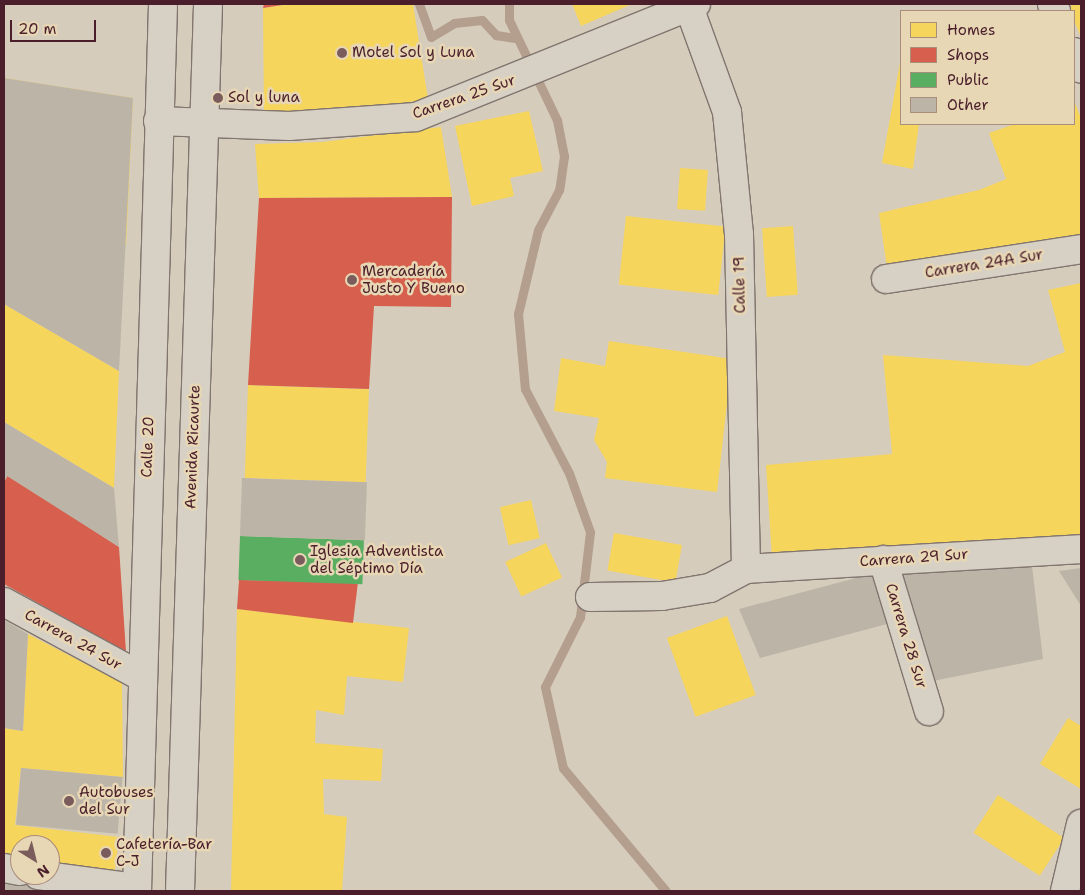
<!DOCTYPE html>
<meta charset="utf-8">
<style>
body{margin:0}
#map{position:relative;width:1085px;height:895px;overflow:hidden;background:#d6ccbb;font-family:"Shantell Sans",sans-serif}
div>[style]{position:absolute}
.homes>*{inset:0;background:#f6d55c;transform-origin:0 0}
.shops>*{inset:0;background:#d6604d}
.public>*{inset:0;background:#5aae61;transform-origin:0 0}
.stream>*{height:9px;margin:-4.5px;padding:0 4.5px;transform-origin:4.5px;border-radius:4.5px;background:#b49e8e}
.building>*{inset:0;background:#bdb4a8;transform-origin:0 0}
.roads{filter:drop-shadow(1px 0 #81756f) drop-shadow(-1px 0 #81756f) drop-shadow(0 1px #81756f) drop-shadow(0 -1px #81756f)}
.minor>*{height:28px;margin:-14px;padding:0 14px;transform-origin:14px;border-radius:14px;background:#d7d0c4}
.major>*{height:28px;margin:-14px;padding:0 14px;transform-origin:14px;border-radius:14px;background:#d7d0c4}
.dots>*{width:14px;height:14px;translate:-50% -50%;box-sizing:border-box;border:2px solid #e8d7b4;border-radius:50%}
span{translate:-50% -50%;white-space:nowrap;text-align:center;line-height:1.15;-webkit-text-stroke:5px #e8d7b4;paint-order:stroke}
.poi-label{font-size:15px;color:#4a1f2b}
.left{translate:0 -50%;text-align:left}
.street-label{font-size:15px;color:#4a1f2b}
.frame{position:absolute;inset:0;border:5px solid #4a1f2b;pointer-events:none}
.legend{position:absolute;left:900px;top:10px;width:175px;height:115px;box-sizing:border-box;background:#e8d7b4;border:1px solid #a98d7d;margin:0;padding:6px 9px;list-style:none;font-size:15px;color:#4a1f2b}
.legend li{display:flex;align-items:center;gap:10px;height:25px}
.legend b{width:25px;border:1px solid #a98d7d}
.north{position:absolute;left:10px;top:835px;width:50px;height:50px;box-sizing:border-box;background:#e8d7b4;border:1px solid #a98d7d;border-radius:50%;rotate:144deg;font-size:14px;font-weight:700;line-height:20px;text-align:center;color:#4a1f2b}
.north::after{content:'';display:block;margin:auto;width:18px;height:22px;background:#7b5c5d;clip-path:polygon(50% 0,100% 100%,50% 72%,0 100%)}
.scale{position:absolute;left:10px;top:20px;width:86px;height:22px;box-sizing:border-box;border:2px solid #4a1f2b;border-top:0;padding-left:6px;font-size:15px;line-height:18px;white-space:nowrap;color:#4a1f2b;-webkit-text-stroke:4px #e8d7b4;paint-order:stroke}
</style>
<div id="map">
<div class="homes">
<i style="clip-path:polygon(290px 4px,413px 4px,428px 99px,340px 113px,264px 112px,263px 8px)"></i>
<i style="clip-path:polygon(572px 4px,632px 4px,581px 26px)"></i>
<i style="clip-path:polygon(1081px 4px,1081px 37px,1068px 6px)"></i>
<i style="clip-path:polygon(901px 57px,901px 124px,919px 124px,913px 169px,882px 163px)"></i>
<i style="clip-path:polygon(4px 78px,133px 98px,126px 245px,4px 200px)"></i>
<i style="clip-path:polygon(1074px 101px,1081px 118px,1081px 243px,888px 275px,879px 213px,979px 190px,1006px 179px,989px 133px,1015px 124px,1074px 124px)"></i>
<i style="clip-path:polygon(529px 111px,543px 171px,510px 178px,514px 196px,472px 206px,455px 126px)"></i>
<i style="clip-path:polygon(441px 127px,452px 197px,259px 198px,255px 144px,322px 142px)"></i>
<i style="left:680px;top:168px;width:28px;height:41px;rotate:4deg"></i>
<i style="left:626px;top:216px;width:100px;height:69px;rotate:6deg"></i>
<i style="left:793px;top:226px;width:69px;height:31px;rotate:86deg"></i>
<i style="clip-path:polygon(1081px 283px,1081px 542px,772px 558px,766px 465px,892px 454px,883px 355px,1028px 366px,1065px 352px,1048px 290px)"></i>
<i style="clip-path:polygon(4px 304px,119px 371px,114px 488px,4px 422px)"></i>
<i style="clip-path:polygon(609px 341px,732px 359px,717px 492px,605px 478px,607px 462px,594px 440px,599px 418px,554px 411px,561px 358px,605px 366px)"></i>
<i style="left:248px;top:385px;width:121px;height:93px;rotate:2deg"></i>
<i style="left:531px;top:500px;width:39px;height:32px;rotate:77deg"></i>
<i style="left:614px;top:533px;width:69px;height:38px;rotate:10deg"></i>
<i style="left:546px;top:543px;width:38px;height:45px;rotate:65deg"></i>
<i style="clip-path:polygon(237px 609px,409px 628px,403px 682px,347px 676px,344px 715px,316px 710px,315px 743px,383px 749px,381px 781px,323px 779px,324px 814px,347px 817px,342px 891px,231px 891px)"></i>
<i style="left:727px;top:616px;width:84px;height:64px;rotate:70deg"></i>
<i style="clip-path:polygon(28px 634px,122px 683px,123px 777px,21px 768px,15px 825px,119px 837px,114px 877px,50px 869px,50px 845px,20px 845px,20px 863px,4px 859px,4px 728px,23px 731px)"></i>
<i style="clip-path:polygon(1068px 718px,1081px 726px,1081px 789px,1040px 764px)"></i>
<i style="left:998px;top:795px;width:79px;height:45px;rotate:33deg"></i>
</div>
<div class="shops">
<i style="clip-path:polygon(264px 4px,282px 4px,282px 5px,263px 8px)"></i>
<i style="clip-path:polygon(452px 197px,451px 307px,374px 306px,369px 389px,248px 385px,259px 198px)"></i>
<i style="clip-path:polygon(8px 475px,119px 547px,126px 652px,4px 584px,4px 482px)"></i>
<i style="clip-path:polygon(239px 580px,358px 582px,353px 623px,237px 609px)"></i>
</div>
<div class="public">
<i style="left:240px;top:536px;width:124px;height:44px;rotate:2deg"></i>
</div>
<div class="stream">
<i style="left:419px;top:4px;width:35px;rotate:70deg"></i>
<i style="left:431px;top:37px;width:27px;rotate:-31deg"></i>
<i style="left:454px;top:23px;width:28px;rotate:-6deg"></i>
<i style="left:482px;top:20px;width:21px;rotate:47deg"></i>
<i style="left:496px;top:35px;width:20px;rotate:9deg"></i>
<i style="left:509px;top:4px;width:16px;rotate:90deg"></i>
<i style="left:509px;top:20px;width:111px;rotate:64.4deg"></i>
<i style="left:557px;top:120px;width:37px;rotate:79deg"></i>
<i style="left:564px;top:156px;width:34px;rotate:98deg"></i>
<i style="left:559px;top:190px;width:45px;rotate:117.7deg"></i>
<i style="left:538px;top:230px;width:86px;rotate:103.4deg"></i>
<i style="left:518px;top:314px;width:75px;rotate:84.7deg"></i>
<i style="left:525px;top:389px;width:95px;rotate:62.4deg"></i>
<i style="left:569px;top:473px;width:63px;rotate:70.4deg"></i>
<i style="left:590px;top:532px;width:86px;rotate:96.7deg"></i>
<i style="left:580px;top:617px;width:78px;rotate:116.6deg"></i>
<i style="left:545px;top:687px;width:83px;rotate:77.5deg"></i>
<i style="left:563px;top:768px;width:160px;rotate:50.1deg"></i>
</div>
<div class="building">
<i style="clip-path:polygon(4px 78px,133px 98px,119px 371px,4px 304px)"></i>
<i style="clip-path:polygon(4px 422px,114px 488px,119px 547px,7px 476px,4px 482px)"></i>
<i style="left:242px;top:478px;width:125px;height:58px;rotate:2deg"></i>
<i style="clip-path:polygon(1032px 566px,1043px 659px,918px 684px,898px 621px,760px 658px,739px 609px,882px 571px)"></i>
<i style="clip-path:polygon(1081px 568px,1081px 606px,1059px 571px)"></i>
<i style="clip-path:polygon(4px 620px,28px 634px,23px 731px,4px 728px)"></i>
<i style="left:21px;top:768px;width:102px;height:57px;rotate:5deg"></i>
<i style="clip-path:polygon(4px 877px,76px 891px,4px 891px)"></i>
</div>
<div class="roads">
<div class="minor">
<i style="left:1052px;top:4px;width:8px;rotate:60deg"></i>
<i style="left:689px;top:7px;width:112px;rotate:70.1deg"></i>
<i style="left:727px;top:112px;width:123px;rotate:84.4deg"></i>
<i style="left:739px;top:234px;width:335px;rotate:88.8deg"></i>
<i style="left:1074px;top:52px;width:18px;rotate:68deg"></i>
<i style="left:158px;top:121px;width:131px;rotate:2.2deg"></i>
<i style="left:289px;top:126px;width:127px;rotate:-4.1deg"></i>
<i style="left:416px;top:117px;width:302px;rotate:-22deg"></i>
<i style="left:886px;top:279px;width:197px;rotate:-8.7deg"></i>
<i style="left:883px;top:560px;width:158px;rotate:73.1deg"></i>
<i style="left:590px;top:597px;width:72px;rotate:-0.8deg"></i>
<i style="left:662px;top:596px;width:49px;rotate:-9.5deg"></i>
<i style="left:710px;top:588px;width:41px;rotate:-27.8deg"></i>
<i style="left:746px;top:569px;width:336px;rotate:-3.4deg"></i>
<i style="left:4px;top:602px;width:157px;rotate:28.5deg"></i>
<i style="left:4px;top:868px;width:16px;rotate:11deg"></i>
<i style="left:38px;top:875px;width:100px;rotate:7.5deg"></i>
<i style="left:1065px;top:891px;width:69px;rotate:-76.6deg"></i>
</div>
<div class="major">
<i style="left:137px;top:891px;width:887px;rotate:-88.32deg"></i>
<i style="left:180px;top:891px;width:887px;rotate:-88.19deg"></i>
</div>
</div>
<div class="dots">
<i style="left:342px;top:53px;background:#7b5c5d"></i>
<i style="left:218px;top:98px;background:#7b5c5d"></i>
<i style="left:352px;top:280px;background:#7b5c5d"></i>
<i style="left:300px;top:560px;background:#7b5c5d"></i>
<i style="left:69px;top:801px;background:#7b5c5d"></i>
<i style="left:106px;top:853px;background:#7b5c5d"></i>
</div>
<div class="poi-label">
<span class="left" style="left:352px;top:53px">Motel Sol y Luna</span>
<span class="left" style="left:228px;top:98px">Sol y luna</span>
<span class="left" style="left:362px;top:280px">Mercadería<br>Justo Y Bueno</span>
<span class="left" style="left:310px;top:560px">Iglesia Adventista<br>del Séptimo Día</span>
<span class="left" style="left:79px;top:801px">Autobuses<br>del Sur</span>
<span class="left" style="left:116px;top:853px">Cafetería-Bar<br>C-J</span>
</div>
<div class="street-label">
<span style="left:464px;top:97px;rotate:-19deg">Carrera 25 Sur</span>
<span style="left:984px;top:264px;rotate:-9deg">Carrera 24A Sur</span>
<span style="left:740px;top:285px;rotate:-91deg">Calle 19</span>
<span style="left:148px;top:447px;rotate:-88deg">Calle 20</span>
<span style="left:193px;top:447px;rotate:-88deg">Avenida Ricaurte</span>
<span style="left:914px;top:558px;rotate:-4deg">Carrera 29 Sur</span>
<span style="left:906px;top:636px;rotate:73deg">Carrera 28 Sur</span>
<span style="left:73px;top:640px;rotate:29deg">Carrera 24 Sur</span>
</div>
<div class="frame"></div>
<ul class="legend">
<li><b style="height:14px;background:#f6d55c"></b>Homes</li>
<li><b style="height:14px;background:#d6604d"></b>Shops</li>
<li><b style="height:14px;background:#5aae61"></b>Public</li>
<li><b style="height:14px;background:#bdb4a8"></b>Other</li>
</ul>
<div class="north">N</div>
<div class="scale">20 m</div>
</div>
